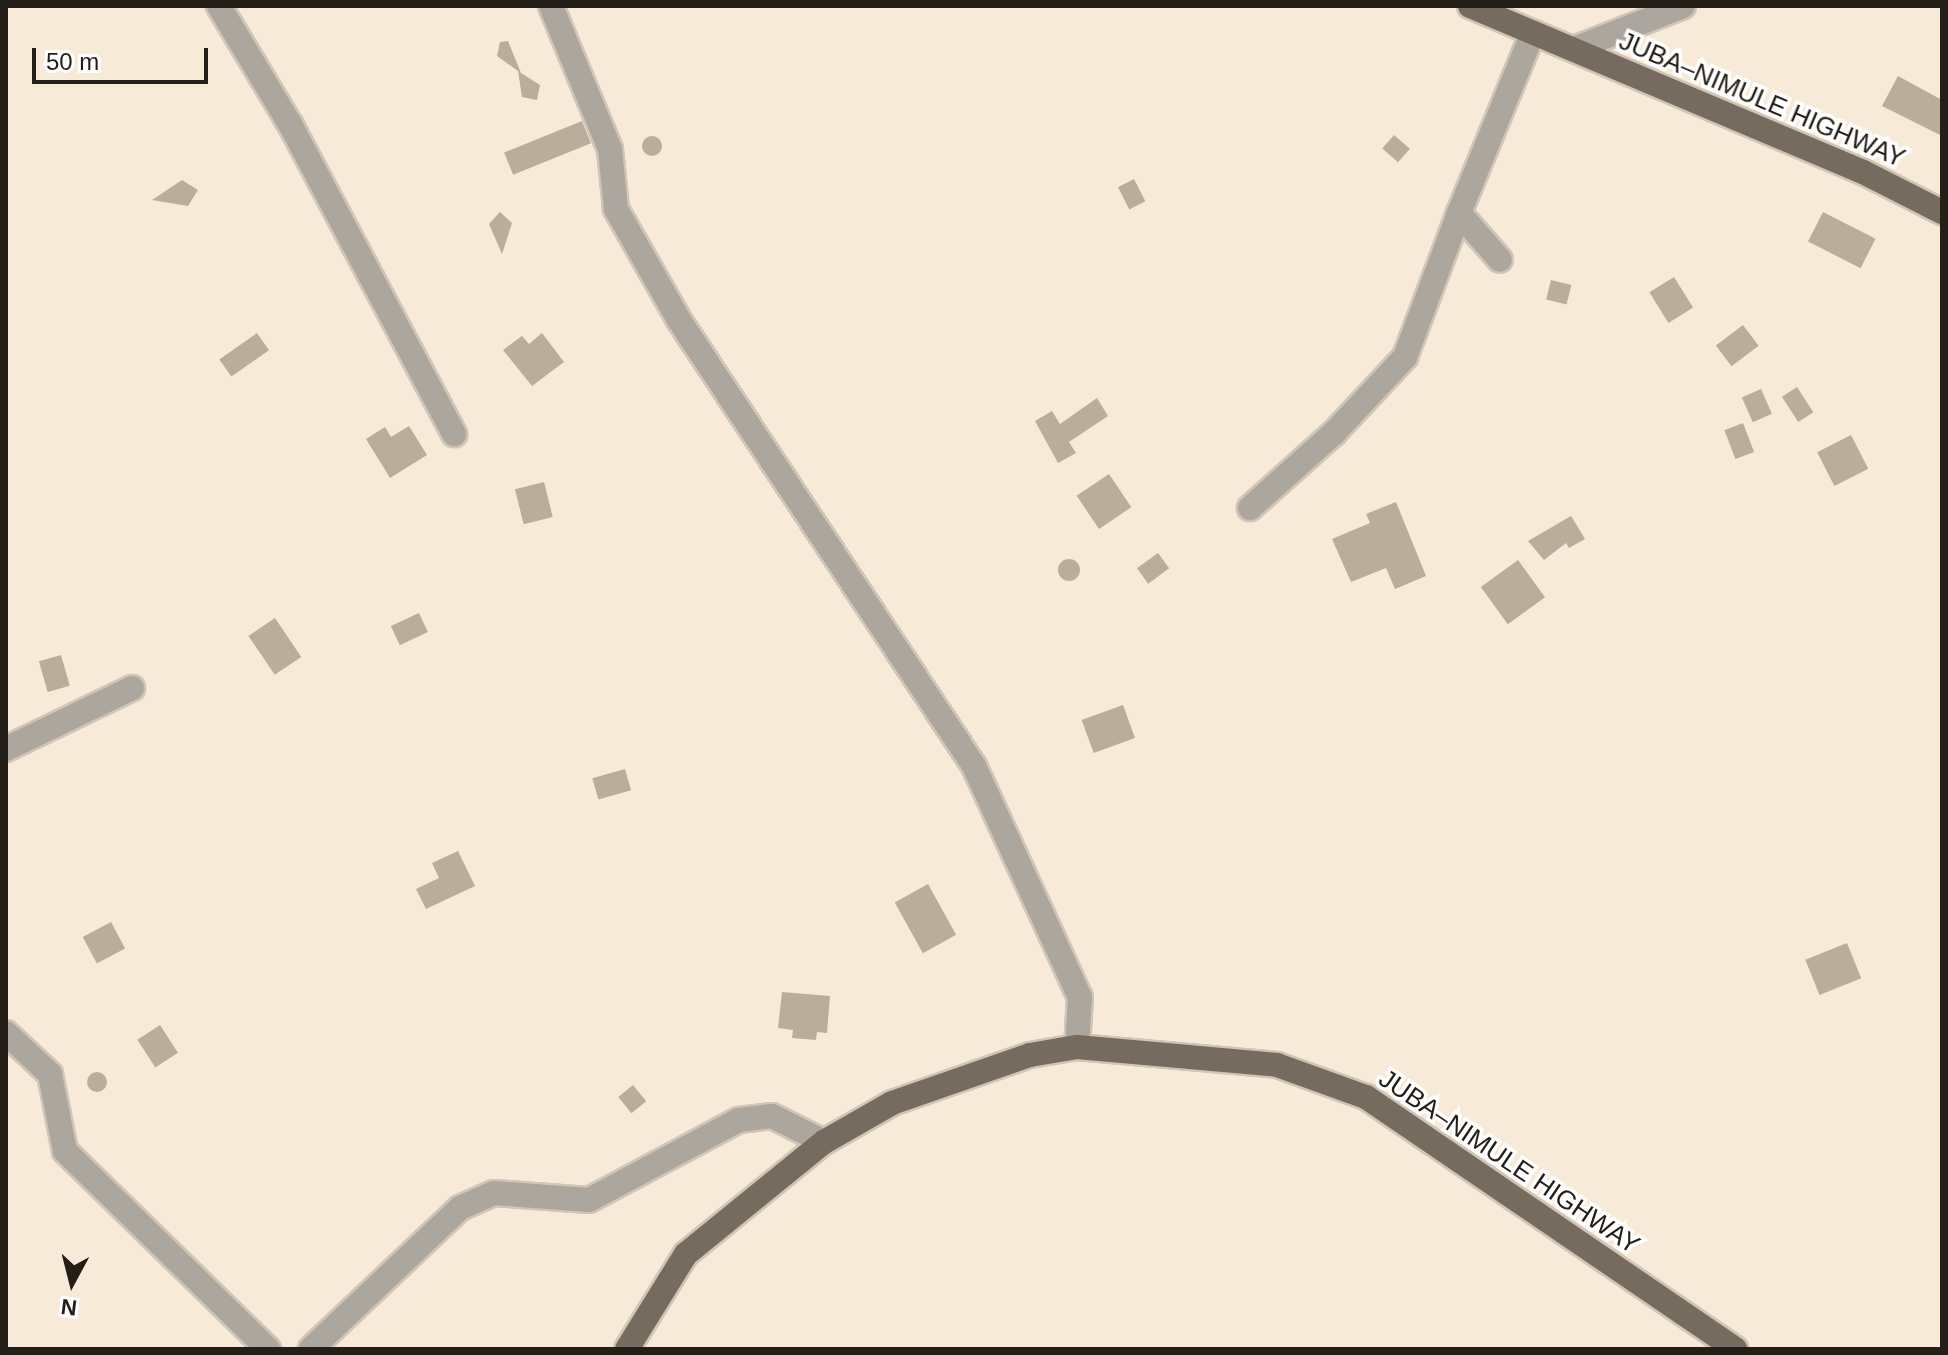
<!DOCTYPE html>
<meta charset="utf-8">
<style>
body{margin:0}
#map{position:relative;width:1948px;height:1355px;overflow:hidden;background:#f8ead8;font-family:Helvetica,sans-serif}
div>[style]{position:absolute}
.building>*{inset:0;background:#baad9c;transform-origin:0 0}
.round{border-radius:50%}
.roads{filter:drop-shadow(2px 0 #d2c5b5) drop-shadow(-2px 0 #d2c5b5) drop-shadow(0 2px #d2c5b5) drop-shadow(0 -2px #d2c5b5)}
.minor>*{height:24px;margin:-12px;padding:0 12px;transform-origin:12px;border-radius:12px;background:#aba69e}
.major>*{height:24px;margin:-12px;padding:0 12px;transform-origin:12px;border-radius:12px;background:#756b5e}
span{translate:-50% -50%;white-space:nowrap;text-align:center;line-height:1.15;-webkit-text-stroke:7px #fff;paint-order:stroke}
.street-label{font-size:26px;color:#231e18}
.frame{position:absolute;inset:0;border:8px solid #231e18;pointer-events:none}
.north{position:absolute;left:32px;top:1243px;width:80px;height:80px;-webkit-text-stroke:6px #fff;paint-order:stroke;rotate:187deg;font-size:22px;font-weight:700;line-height:32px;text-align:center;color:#231e18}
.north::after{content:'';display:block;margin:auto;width:28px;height:36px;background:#231e18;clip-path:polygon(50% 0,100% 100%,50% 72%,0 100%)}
.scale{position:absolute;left:32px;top:48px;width:176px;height:36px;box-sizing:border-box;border:4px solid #231e18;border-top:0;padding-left:10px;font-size:24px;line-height:28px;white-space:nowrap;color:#231e18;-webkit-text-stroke:6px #fff;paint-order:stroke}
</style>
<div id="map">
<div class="building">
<i style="clip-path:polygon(508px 41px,521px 73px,540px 85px,537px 100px,522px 97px,518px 71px,497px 56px,500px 42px)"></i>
<i style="clip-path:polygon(1898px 76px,1942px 100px,1942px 136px,1882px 106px)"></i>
<i style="left:582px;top:121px;width:24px;height:84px;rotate:68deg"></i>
<i style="left:1394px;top:135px;width:21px;height:18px;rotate:41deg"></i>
<i class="round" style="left:642px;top:136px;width:20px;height:20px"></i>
<i style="left:1134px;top:179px;width:25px;height:18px;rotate:63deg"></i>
<i style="clip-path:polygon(182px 180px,198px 190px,188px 206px,152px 200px)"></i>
<i style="clip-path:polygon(500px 212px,512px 223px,502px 254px,489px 224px)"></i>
<i style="left:1823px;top:212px;width:59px;height:33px;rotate:27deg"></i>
<i style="left:1674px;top:277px;width:36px;height:29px;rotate:58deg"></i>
<i style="left:1551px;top:280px;width:21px;height:20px;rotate:14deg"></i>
<i style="left:1743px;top:325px;width:26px;height:34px;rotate:53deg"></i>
<i style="left:257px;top:333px;width:21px;height:46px;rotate:55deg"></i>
<i style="clip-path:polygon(542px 333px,564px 362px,532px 386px,503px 350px,522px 336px,529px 344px)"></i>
<i style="left:1797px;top:387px;width:30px;height:18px;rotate:57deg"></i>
<i style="left:1761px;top:389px;width:27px;height:21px;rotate:66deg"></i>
<i style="clip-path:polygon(1097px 398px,1108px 416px,1069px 442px,1076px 453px,1058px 463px,1035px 421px,1052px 411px,1060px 424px)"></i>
<i style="left:1743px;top:423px;width:31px;height:20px;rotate:69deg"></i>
<i style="clip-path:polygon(409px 426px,427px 455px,390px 478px,366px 439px,385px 427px,391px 437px)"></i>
<i style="left:1851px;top:435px;width:38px;height:38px;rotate:63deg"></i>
<i style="left:1109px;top:474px;width:40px;height:39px;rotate:56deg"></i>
<i style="left:544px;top:482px;width:36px;height:30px;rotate:76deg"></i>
<i style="clip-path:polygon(1396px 502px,1426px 576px,1395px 589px,1386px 568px,1351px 582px,1332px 539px,1370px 523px,1366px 514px)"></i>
<i style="clip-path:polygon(1571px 516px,1585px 539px,1569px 548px,1566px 543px,1544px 560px,1528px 541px)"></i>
<i style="left:1158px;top:553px;width:19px;height:26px;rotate:54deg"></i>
<i class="round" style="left:1058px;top:559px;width:22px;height:22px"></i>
<i style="left:1518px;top:560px;width:46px;height:46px;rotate:54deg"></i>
<i style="left:419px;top:613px;width:21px;height:31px;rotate:65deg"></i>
<i style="left:275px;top:618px;width:47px;height:32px;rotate:56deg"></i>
<i style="left:61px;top:655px;width:32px;height:23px;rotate:74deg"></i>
<i style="left:1123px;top:705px;width:35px;height:44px;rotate:70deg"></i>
<i style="left:625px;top:769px;width:22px;height:34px;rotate:74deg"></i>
<i style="clip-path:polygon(458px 851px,475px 886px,426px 909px,416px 889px,439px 878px,432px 863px)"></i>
<i style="left:928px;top:884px;width:58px;height:38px;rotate:61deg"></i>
<i style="left:111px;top:922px;width:30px;height:32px;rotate:62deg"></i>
<i style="left:1847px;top:943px;width:38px;height:45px;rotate:68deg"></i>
<i style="clip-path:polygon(782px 992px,830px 996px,827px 1033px,817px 1032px,816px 1040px,792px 1038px,793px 1030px,778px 1028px)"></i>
<i style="left:160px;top:1025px;width:33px;height:27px;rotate:57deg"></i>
<i class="round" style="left:87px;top:1072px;width:20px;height:20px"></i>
<i style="left:633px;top:1085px;width:21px;height:19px;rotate:51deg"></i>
</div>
<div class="roads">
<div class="minor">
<i style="left:219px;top:6px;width:138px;rotate:59deg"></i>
<i style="left:290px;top:124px;width:351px;rotate:62.1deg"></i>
<i style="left:551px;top:6px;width:155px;rotate:67.6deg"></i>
<i style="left:610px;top:149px;width:60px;rotate:84.3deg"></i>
<i style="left:616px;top:209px;width:128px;rotate:60.4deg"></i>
<i style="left:679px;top:320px;width:535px;rotate:56.52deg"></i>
<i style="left:974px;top:766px;width:254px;rotate:65.4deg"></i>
<i style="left:1080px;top:997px;width:50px;rotate:93.4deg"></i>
<i style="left:1574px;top:49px;width:117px;rotate:-21.5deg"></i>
<i style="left:1459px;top:213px;width:192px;rotate:-67.7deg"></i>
<i style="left:1250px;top:508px;width:113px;rotate:-41.8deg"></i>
<i style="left:1334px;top:433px;width:104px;rotate:-46.9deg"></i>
<i style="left:1405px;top:357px;width:154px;rotate:-69.4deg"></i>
<i style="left:1459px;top:213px;width:62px;rotate:48.9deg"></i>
<i style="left:6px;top:749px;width:140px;rotate:-25.8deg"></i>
<i style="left:6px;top:1033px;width:60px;rotate:43deg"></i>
<i style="left:50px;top:1074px;width:78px;rotate:79deg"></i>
<i style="left:65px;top:1151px;width:284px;rotate:44.3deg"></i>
<i style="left:311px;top:1349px;width:205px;rotate:-43.4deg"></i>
<i style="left:460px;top:1208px;width:37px;rotate:-24deg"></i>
<i style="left:494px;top:1193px;width:95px;rotate:4.2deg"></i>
<i style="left:589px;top:1200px;width:170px;rotate:-28.1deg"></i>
<i style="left:739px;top:1120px;width:33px;rotate:-7deg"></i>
<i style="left:772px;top:1116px;width:58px;rotate:26.6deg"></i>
</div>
<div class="major">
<i style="left:1470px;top:6px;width:427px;rotate:22.9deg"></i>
<i style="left:1863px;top:172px;width:89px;rotate:26.9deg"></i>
<i style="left:627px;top:1349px;width:112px;rotate:-58.2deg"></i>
<i style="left:686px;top:1254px;width:178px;rotate:-39.1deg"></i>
<i style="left:824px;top:1142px;width:78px;rotate:-29.8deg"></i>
<i style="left:892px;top:1103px;width:146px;rotate:-19.2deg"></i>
<i style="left:1030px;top:1055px;width:48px;rotate:-9.7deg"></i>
<i style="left:1077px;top:1047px;width:201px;rotate:5.1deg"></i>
<i style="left:1277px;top:1065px;width:95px;rotate:19.8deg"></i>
<i style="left:1366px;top:1097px;width:447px;rotate:34.3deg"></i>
</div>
</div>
<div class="street-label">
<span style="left:1762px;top:100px;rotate:23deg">JUBA–NIMULE HIGHWAY</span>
<span style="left:1509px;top:1162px;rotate:34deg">JUBA–NIMULE HIGHWAY</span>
</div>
<div class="frame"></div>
<div class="north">N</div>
<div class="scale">50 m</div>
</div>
